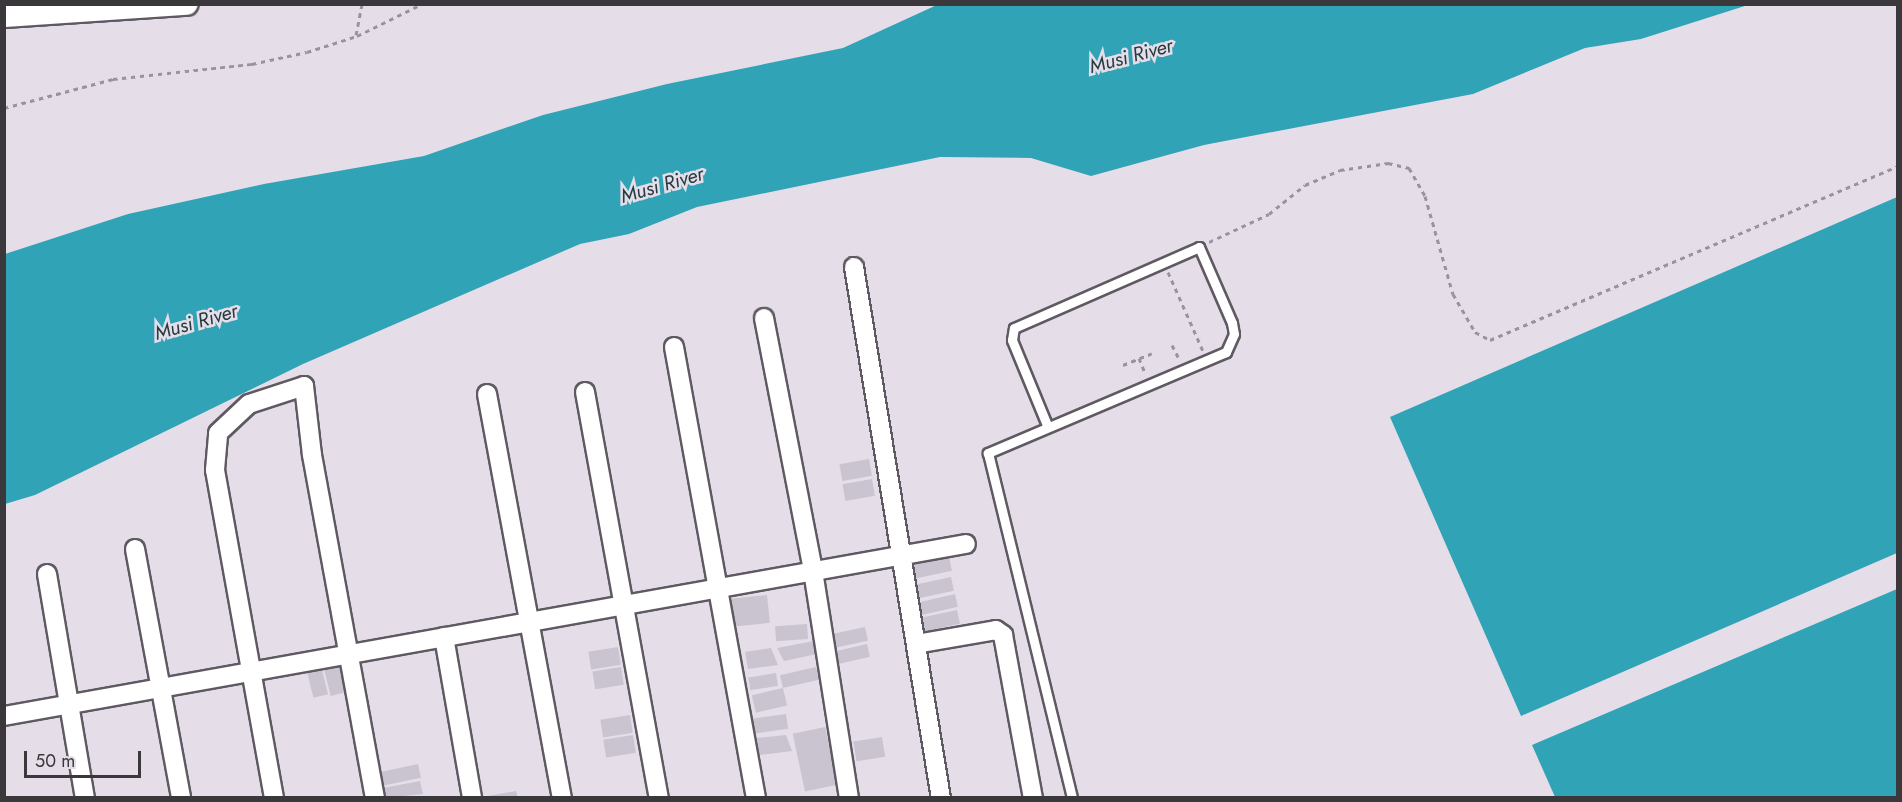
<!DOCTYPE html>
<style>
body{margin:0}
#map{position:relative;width:1902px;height:802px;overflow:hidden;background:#e5dee9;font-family:Jost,sans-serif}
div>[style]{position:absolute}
.water>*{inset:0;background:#31a3b7}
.building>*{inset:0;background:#c9c4cf;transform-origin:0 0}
.path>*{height:3px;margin-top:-1.5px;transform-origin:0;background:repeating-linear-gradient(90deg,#99949c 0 4.5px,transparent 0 9px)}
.roads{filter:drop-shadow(2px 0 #5f5962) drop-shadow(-2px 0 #5f5962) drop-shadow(0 2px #5f5962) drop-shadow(0 -2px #5f5962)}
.service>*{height:9px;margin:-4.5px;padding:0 4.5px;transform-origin:4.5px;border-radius:4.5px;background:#fff}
.minor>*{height:18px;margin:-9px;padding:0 9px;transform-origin:9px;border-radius:9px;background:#fff}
.tertiary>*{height:22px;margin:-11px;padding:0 11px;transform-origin:11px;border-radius:11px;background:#fff}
span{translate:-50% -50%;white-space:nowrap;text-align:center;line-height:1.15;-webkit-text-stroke:5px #e5dee9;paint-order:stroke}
.water-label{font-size:20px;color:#243c41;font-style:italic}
.frame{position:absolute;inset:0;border:6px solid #3b383c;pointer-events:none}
.scale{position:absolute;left:24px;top:751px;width:117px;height:27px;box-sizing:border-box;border:3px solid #3b383c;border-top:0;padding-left:8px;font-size:18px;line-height:21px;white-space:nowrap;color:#3b383c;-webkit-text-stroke:4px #e5dee9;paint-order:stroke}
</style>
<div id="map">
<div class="water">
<i style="clip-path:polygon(939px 4px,1748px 5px,1641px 39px,1585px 48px,1473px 94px,1204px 145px,1091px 176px,1031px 158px,940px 157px,697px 207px,629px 234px,580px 244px,303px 364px,35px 495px,5px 504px,5px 254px,128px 214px,264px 184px,424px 156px,543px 115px,667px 84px,843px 48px)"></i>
<i style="clip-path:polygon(1897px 197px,1897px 553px,1521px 716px,1390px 417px)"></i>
<i style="clip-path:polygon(1897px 589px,1897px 797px,1555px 797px,1532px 745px)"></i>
</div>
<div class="building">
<i style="left:869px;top:459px;width:17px;height:30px;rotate:80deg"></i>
<i style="left:872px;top:479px;width:17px;height:30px;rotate:80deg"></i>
<i style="left:949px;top:557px;width:14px;height:37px;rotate:78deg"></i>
<i style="left:951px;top:577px;width:14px;height:37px;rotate:78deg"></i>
<i style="left:955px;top:594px;width:13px;height:37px;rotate:77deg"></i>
<i style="left:767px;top:595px;width:28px;height:36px;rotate:84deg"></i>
<i style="left:957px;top:610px;width:14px;height:37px;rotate:78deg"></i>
<i style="left:807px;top:624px;width:15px;height:32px;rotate:86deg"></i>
<i style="left:865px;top:627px;width:14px;height:37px;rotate:78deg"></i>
<i style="clip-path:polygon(814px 641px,817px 654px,784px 661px,777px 648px)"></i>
<i style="left:867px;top:644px;width:13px;height:38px;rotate:77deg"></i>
<i style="left:618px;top:647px;width:18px;height:30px;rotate:81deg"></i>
<i style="clip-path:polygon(771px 648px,778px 665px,748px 669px,745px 652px)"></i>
<i style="left:339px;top:663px;width:30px;height:16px;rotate:76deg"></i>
<i style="left:321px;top:666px;width:29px;height:15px;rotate:76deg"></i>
<i style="left:621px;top:667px;width:18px;height:29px;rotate:81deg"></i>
<i style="left:816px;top:667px;width:13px;height:37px;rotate:77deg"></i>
<i style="left:776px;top:673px;width:13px;height:28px;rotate:81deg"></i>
<i style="left:783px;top:688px;width:18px;height:32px;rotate:77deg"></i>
<i style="left:786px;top:714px;width:15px;height:36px;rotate:82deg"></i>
<i style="left:630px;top:715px;width:18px;height:30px;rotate:81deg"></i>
<i style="left:825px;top:727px;width:59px;height:33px;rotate:78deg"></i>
<i style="left:633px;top:735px;width:18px;height:30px;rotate:81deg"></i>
<i style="clip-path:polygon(786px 735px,792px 751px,759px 755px,757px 738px)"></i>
<i style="left:882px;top:737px;width:20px;height:29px;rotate:81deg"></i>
<i style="left:418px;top:764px;width:14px;height:38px;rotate:78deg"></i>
<i style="clip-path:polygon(420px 781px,423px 794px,385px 798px,383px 788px)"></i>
<i style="clip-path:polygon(516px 791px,518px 798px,489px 798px,488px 796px)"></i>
</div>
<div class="path">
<i style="left:356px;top:35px;width:32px;rotate:-79deg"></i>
<i style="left:4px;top:108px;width:113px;rotate:-14.9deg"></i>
<i style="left:113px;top:79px;width:140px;rotate:-6.2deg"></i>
<i style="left:252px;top:64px;width:56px;rotate:-12.3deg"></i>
<i style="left:307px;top:52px;width:52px;rotate:-17.7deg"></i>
<i style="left:357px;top:36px;width:72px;rotate:-26.2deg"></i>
<i style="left:1209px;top:242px;width:66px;rotate:-25deg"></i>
<i style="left:1269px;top:214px;width:46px;rotate:-38.9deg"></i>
<i style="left:1305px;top:185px;width:38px;rotate:-23deg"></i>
<i style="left:1340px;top:170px;width:49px;rotate:-8.3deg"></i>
<i style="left:1388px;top:163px;width:22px;rotate:13deg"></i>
<i style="left:1409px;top:168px;width:32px;rotate:60deg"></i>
<i style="left:1425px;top:196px;width:102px;rotate:74.1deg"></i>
<i style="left:1453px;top:294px;width:44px;rotate:59.9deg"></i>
<i style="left:1475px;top:332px;width:17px;rotate:28deg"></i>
<i style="left:1490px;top:340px;width:444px;rotate:-23.1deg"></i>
<i style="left:1168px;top:272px;width:86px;rotate:66.1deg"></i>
<i style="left:1172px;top:345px;width:16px;rotate:63deg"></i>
<i style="left:1139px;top:358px;width:16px;rotate:68deg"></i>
<i style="left:1123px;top:365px;width:31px;rotate:-22deg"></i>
</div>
<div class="roads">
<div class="service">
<i style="left:1047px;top:425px;width:92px;rotate:-112.4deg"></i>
<i style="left:1012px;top:340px;width:12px;rotate:-81deg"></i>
<i style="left:1014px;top:328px;width:202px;rotate:-23.6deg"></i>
<i style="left:1199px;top:247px;width:83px;rotate:66.5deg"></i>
<i style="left:1232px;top:323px;width:11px;rotate:80deg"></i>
<i style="left:1234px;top:334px;width:20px;rotate:114deg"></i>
<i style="left:1226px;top:352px;width:259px;rotate:157deg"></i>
<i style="left:988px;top:453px;width:355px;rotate:76.3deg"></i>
</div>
<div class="minor">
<i style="left:854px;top:267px;width:538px;rotate:80.7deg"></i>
<i style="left:764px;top:318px;width:258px;rotate:79deg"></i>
<i style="left:813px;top:571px;width:230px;rotate:81deg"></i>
<i style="left:674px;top:347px;width:458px;rotate:79.7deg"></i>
<i style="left:585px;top:392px;width:413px;rotate:79.7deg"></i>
<i style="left:487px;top:394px;width:411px;rotate:79.5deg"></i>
<i style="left:135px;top:549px;width:253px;rotate:79.5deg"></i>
<i style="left:47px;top:574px;width:227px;rotate:80.4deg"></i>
<i style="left:444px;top:637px;width:163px;rotate:80.1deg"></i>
<i style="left:916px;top:644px;width:81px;rotate:-9.9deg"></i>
<i style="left:996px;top:630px;width:9px;rotate:36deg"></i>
<i style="left:1003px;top:635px;width:166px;rotate:79.6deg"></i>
<i style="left:4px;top:716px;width:977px;rotate:-10.14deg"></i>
<i style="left:274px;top:798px;width:333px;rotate:-100.2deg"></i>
<i style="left:215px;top:470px;width:37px;rotate:-85deg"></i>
<i style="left:218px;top:433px;width:42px;rotate:-43.1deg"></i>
<i style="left:249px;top:404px;width:58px;rotate:-18.1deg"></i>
<i style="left:304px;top:386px;width:69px;rotate:83.4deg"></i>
<i style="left:312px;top:455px;width:349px;rotate:79.6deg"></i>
</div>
<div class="tertiary">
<i style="left:4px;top:16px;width:183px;rotate:-3.8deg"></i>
</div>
</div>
<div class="water-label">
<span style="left:1131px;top:56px;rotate:-15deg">Musi River</span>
<span style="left:662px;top:185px;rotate:-16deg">Musi River</span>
<span style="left:196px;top:322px;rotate:-16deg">Musi River</span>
</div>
<div class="frame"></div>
<div class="scale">50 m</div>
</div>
